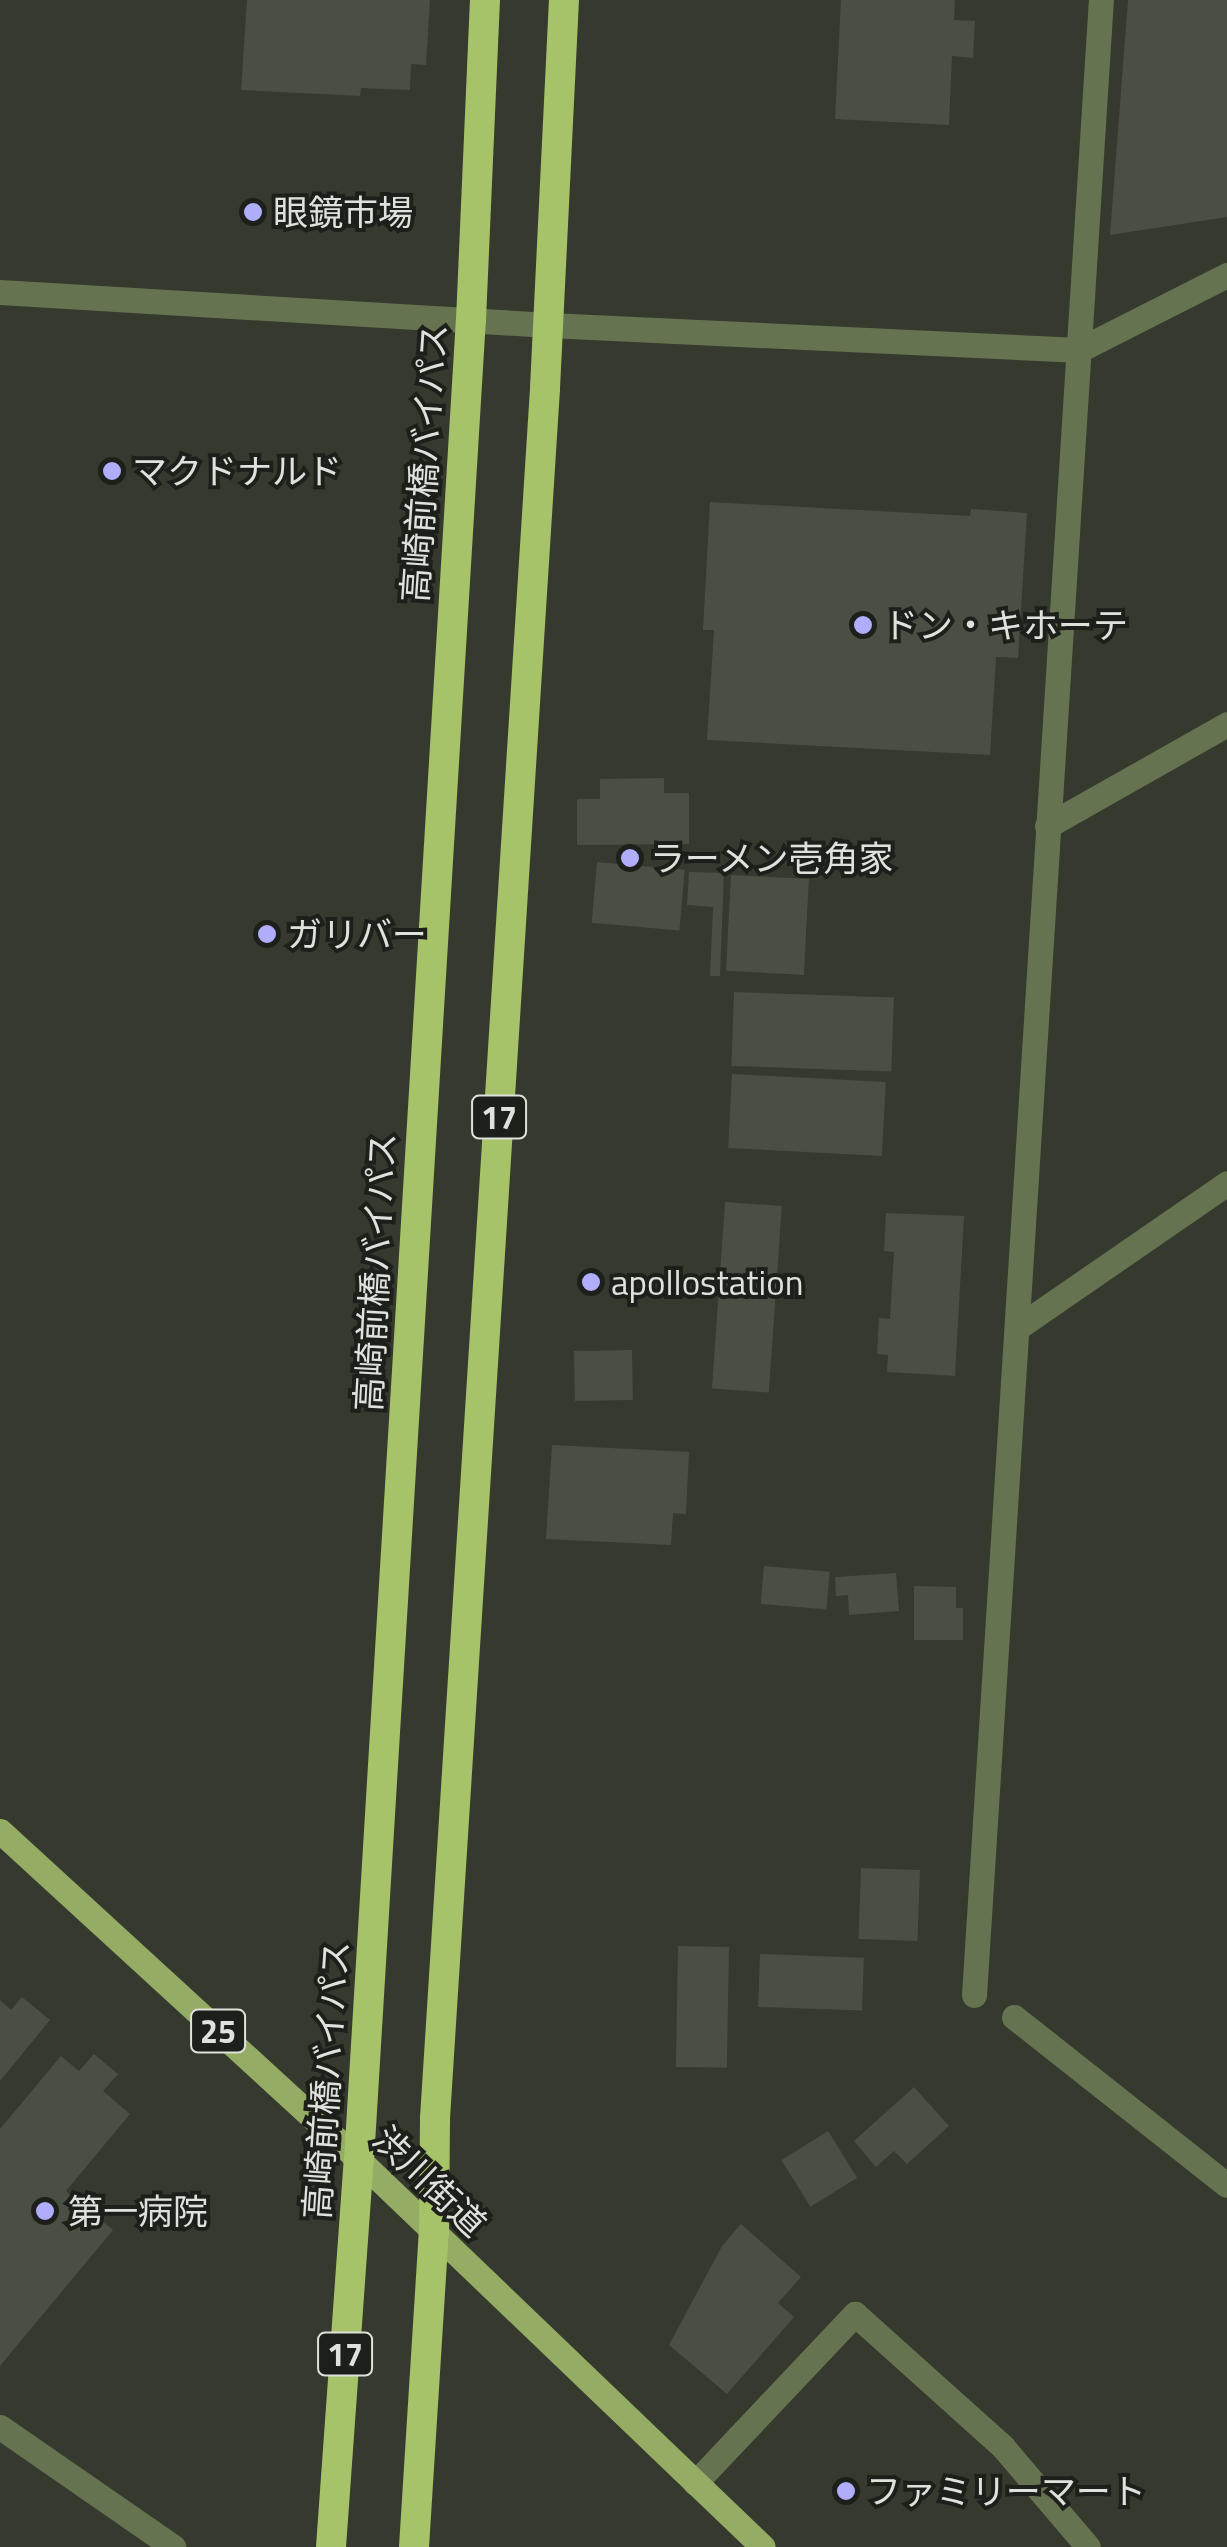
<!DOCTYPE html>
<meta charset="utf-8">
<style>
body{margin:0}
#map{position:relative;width:1227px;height:2547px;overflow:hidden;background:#35392e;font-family:"Titillium Web","Noto Sans JP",sans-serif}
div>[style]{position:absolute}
.building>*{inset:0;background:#4a4f43;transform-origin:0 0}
.minor>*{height:25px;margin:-12.5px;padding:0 12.5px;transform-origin:12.5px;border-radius:12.5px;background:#667350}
.major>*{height:25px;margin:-12.5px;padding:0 12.5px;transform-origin:12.5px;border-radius:12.5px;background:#94ac63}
.highway>*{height:30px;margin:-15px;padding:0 15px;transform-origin:15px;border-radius:15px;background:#a6c36a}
.dots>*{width:28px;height:28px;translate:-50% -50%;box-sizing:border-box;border:5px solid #1d1f1a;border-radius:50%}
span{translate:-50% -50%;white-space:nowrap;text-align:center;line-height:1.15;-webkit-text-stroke:8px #1d1f1a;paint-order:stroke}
.shield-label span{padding:2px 8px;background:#1d1f1a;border:2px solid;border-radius:8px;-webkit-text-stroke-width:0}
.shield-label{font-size:32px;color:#dfe2da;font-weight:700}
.poi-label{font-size:35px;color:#dfe2da}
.left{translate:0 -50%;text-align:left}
.street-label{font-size:35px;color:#dfe2da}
</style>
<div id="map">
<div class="building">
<i style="clip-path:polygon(247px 0,430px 0,426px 65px,411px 64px,410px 90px,361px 88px,360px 96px,241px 90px)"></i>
<i style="clip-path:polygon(841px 0,955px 0,954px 20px,975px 21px,973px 58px,952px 56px,949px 125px,835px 119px)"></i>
<i style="clip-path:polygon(1128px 0,1227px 0,1227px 217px,1110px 235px)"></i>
<i style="clip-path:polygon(710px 502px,970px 516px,971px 509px,1027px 513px,1018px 658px,996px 657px,990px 755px,707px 740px,714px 630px,703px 630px)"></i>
<i style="clip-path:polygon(664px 778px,664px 793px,689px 793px,689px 844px,577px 845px,577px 799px,600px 799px,600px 779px)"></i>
<i style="left:597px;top:862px;width:88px;height:61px;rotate:5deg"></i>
<i style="clip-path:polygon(689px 872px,724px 873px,720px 976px,710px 976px,713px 907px,687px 905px)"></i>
<i style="left:731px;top:875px;width:78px;height:96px;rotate:3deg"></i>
<i style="left:734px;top:992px;width:160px;height:74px;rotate:2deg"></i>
<i style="left:732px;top:1074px;width:154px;height:74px;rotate:3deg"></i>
<i style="left:725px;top:1202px;width:57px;height:187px;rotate:4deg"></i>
<i style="clip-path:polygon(886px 1213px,964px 1216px,955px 1376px,887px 1372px,888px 1355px,877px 1354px,879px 1318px,890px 1319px,894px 1252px,884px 1251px)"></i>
<i style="left:632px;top:1350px;width:50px;height:58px;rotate:89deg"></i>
<i style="clip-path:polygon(552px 1445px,689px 1452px,686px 1514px,673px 1513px,671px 1545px,546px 1539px)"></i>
<i style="left:764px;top:1566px;width:66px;height:38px;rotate:5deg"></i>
<i style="clip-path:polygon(896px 1573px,899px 1611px,849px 1615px,848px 1595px,836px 1596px,835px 1577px)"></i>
<i style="clip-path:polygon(914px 1586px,956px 1587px,956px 1608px,963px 1608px,963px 1640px,914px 1640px)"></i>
<i style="left:861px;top:1868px;width:59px;height:71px;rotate:2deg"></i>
<i style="left:678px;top:1946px;width:51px;height:121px;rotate:1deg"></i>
<i style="left:760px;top:1954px;width:104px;height:53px;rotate:2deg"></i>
<i style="clip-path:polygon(22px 1997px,50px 2020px,0 2081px,0 2000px,11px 2010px)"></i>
<i style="clip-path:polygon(94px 2054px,118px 2074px,103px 2091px,130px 2114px,66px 2191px,113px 2230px,0 2366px,0 2129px,61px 2056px,79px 2071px)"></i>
<i style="clip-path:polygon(914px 2087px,949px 2126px,907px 2164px,894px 2151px,876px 2167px,854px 2141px)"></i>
<i style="left:828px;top:2131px;width:55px;height:55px;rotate:58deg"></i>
<i style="clip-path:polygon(741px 2224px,801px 2277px,778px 2303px,794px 2317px,727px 2394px,669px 2345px,722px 2246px)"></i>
</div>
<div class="minor">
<i style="left:0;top:292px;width:550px;rotate:3.44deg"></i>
<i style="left:549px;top:325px;width:531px;rotate:2.7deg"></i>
<i style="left:1079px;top:350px;width:166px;rotate:-26.9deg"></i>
<i style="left:1047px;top:826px;width:207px;rotate:-29.5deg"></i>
<i style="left:1017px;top:1328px;width:255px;rotate:-34.6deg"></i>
<i style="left:974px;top:1995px;width:1999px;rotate:-86.36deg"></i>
<i style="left:1014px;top:2017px;width:271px;rotate:38.3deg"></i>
<i style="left:0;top:2427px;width:211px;rotate:34.7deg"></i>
<i style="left:695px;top:2483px;width:233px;rotate:-46.6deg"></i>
<i style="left:855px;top:2314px;width:199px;rotate:41.9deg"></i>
<i style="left:1003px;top:2447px;width:131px;rotate:49.6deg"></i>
</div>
<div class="major">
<i style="left:0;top:1831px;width:487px;rotate:42.5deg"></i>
<i style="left:359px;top:2160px;width:559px;rotate:43.77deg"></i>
</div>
<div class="highway">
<i style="left:331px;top:2547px;width:388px;rotate:-85.9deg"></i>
<i style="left:359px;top:2160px;width:1843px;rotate:-86.52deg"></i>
<i style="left:471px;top:320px;width:320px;rotate:-87.5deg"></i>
<i style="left:414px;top:2547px;width:315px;rotate:-86.4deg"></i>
<i style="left:434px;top:2233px;width:115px;rotate:-89.5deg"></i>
<i style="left:435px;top:2118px;width:1733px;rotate:-86.36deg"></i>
<i style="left:545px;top:388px;width:388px;rotate:-87.2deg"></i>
</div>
<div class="dots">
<i style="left:253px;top:212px;background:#b0aefa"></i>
<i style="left:112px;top:471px;background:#b0aefa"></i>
<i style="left:863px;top:625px;background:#b0aefa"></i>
<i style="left:630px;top:858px;background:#b0aefa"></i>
<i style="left:267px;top:934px;background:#b0aefa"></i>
<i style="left:591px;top:1282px;background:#b0aefa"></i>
<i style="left:45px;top:2211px;background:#b0aefa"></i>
<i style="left:846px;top:2491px;background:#b0aefa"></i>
</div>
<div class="shield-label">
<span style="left:499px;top:1117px">17</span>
<span style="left:218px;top:2031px">25</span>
<span style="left:345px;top:2354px">17</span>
</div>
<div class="poi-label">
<span class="left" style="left:273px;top:212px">眼鏡市場</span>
<span class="left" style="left:132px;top:471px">マクドナルド</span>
<span class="left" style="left:883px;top:625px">ドン・キホーテ</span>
<span class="left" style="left:650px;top:858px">ラーメン壱角家</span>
<span class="left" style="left:287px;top:934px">ガリバー</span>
<span class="left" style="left:611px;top:1282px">apollostation</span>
<span class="left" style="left:68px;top:2211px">第一病院</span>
<span class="left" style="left:866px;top:2491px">ファミリーマート</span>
</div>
<div class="street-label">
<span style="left:424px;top:463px;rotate:-86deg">高崎前橋バイパス</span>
<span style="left:375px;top:1272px;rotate:-87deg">高崎前橋バイパス</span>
<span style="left:326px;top:2080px;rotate:-86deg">高崎前橋バイパス</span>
<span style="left:430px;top:2181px;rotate:44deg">渋川街道</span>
</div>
</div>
